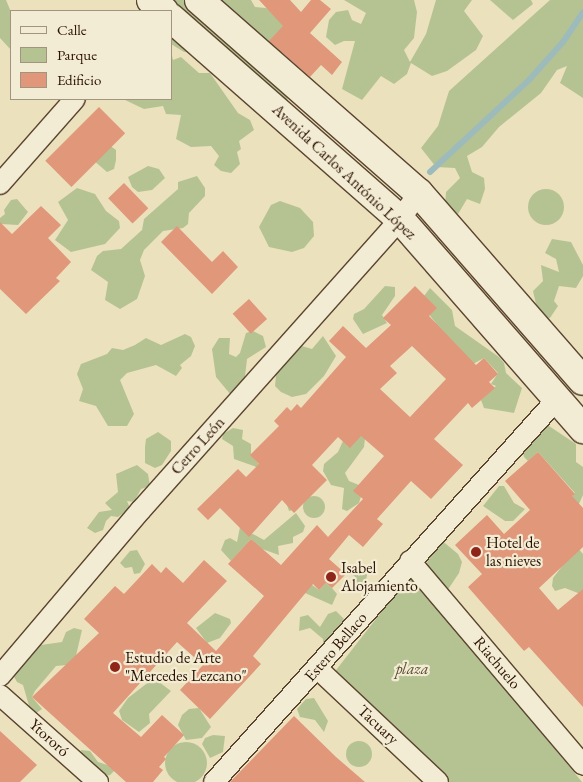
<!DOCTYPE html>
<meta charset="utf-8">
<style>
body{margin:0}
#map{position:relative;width:583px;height:782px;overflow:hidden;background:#ece1bd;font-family:"EB Garamond",serif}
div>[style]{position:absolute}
.green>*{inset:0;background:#b5c393}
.round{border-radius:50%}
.stream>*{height:6px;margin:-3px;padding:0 3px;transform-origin:3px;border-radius:3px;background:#9dbbbb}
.building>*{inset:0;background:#e0977a;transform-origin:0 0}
.roads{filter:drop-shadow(1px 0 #5b452f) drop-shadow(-1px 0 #5b452f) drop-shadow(0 1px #5b452f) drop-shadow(0 -1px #5b452f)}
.street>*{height:20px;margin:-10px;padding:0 10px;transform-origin:10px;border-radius:10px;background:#f3ecd4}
.secondary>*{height:28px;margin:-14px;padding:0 14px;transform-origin:14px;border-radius:14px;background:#f3ecd4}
.dots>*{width:14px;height:14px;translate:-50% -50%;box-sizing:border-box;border:2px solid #f3ecd4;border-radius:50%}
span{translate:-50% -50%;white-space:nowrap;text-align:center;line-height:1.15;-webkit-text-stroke:4.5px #f3ecd4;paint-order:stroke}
.street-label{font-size:16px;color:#2b1100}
.poi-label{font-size:16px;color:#2b1100}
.left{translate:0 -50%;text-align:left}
.park-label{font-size:16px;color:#5b4f33;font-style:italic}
.legend{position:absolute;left:10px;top:10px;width:162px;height:90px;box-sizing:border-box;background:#f3ecd4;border:1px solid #a3947f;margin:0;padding:6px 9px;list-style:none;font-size:15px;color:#2b1100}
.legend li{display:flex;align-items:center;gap:10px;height:25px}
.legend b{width:25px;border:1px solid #a3947f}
</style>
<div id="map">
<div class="green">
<i style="clip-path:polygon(0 0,6px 0,11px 12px,11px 50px,0 38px)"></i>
<i style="clip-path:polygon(142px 0,251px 0,255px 7px,266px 8px,288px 21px,280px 55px,288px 95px,286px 112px,209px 53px,184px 52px,171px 44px,171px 11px,143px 11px)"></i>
<i style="clip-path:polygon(344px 0,414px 0,417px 12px,414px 38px,404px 50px,410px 62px,426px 34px,436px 0,472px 0,464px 11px,483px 36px,476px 50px,447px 71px,432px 76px,411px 63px,407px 74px,394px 84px,381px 76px,362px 100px,342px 89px,355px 41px,344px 41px,335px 45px,326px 37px,329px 20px,336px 12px,348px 10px,352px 20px,361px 24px,366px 13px)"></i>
<i style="clip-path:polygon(490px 0,531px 0,533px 4px,513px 20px)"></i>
<i style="clip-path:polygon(550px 0,583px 0,583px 98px,560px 83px,567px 66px,557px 70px,541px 93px,499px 127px,482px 147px,467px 156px,472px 172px,484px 178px,485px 189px,480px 204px,467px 199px,458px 214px,445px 207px,446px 192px,460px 178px,455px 168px,436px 167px,421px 148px,438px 126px,449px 91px)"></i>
<i style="clip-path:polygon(171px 52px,173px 60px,181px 57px,199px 73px,210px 73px,238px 113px,250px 120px,254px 130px,239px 141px,241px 149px,237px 152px,240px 164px,231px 173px,221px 171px,214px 165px,219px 156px,211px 146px,191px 147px,176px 139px,181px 115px,166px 114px,163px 106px,144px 109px,123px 99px,171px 99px)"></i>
<i style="clip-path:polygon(109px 145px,116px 150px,116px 160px,114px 169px,107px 172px,93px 160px)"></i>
<i style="clip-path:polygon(148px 166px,159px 169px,165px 178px,152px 190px,138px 192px,132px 187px,128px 177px)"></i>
<i style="clip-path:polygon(197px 176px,205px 188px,205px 196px,189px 213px,188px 224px,183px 228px,163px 231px,144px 250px,140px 260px,145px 276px,137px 299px,120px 309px,105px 300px,108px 282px,91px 270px,97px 256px,103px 251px,121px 249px,142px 230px,144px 219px,178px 189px,178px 182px)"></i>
<i style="clip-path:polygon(77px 188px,95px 194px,106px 211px,119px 221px,120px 228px,105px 244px,71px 252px,55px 240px,68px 220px,58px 202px)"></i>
<i class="round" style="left:528px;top:189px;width:36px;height:36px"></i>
<i style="clip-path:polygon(17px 199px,28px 212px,18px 225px,1px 224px,0 237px,0 218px,5px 214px,4px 210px,11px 200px)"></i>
<i style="clip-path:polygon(280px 201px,300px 208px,313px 222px,314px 236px,304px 248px,292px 252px,269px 247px,259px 227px,271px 205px)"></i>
<i style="clip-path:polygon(552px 239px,571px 242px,583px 265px,583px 276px,576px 288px,559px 286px,554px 301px,558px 306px,550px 318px,539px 317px,533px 291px,543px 281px,541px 265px,559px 272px,556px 259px,545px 253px)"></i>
<i style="clip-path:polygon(385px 286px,395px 287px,395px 296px,382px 315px,387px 323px,363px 334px,353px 319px,354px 314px,364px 309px)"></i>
<i style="clip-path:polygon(430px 288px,452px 310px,455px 326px,499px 357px,504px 363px,506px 373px,522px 388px,514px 413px,484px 408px,481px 400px,496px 386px,491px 384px,498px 373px,484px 358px,473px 364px,438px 326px,428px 313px,424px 296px)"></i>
<i style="clip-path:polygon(253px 331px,263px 336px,266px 347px,247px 359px,244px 385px,231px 395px,216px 377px,212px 349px,219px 338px,230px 338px,229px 354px,236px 357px,240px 353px,246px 333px)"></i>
<i style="clip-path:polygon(185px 334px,191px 337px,195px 346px,191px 356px,180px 365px,182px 368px,176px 376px,156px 365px,127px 373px,120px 380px,134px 414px,127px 426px,108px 426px,96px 406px,79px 401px,83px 389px,77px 374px,81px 364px,107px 354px,112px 348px,123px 350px,135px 345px,146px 338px,161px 345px)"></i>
<i style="clip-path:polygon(323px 336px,336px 356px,324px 376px,306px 394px,292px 397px,281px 392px,275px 386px,277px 366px,295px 344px,312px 349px)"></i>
<i style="clip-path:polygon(546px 424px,576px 444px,576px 462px,583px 467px,583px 495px,578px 506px,563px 505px,575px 493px,538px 452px,528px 461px,524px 457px,523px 452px)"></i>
<i style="clip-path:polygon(233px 428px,243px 430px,242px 439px,251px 444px,251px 455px,297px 509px,289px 511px,286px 502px,262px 469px,234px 459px,233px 446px,222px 439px,223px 434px)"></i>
<i style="clip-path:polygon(366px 430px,364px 447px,345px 473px,349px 481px,359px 485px,362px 493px,359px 503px,347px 511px,342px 509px,344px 488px,331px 485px,323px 471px,324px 464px,338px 452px,347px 432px)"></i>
<i style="clip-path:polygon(158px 432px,171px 441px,171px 451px,162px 465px,155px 468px,145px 463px,145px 447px,146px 439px)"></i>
<i style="clip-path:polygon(137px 465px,148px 474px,150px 486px,141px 489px,134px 502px,127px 501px,130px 508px,118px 517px,111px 516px,106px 521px,103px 530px,95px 533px,87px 528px,99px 512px,112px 510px,105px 503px,118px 492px,116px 474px)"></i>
<i style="clip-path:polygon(499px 486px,504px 486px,514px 503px,525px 509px,513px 521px,505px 521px,483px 506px)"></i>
<i class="round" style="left:303px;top:496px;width:22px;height:22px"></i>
<i style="clip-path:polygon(296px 513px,305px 526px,303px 532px,293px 537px,293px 543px,278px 546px,279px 555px,262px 549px,251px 539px,231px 561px,221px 550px,225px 540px,230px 538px,237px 542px,240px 527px,264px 540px)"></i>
<i style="clip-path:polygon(440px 539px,458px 554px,462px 562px,459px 573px,447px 591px,423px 570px)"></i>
<i style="clip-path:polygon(577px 547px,583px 554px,583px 595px,565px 588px,555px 591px,552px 586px,553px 578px)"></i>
<i style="clip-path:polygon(137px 550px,145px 564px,140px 573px,134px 574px,132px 567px,125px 568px,120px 563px,130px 551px)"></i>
<i style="clip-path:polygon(363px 564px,369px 567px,364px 588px,356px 586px,352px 580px,355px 576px,350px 574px,355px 566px)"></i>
<i style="clip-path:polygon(411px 574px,582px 782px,445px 782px,333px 674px)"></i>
<i style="clip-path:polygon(308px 582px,319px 590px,326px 583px,332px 588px,337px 594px,332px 605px,305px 593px)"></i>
<i style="clip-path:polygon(336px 611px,344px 619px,331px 643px,323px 644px,323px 639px,310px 628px,299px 631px,300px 617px,308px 615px,320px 627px,328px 614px)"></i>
<i style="clip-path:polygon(215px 613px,230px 619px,231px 623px,220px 638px,207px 643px,196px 628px)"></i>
<i style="clip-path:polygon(74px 628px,82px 630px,75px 660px,67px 665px,56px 666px,35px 691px,32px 697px,42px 709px,32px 716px,23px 685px,17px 682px,13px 675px,41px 645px,62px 642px,66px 632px)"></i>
<i style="clip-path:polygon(150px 681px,159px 682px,171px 691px,149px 714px,150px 723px,139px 732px,122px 720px,119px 711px,128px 698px)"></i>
<i style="clip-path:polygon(314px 698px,328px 721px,324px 732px,315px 720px,300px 717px,297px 709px,306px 699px)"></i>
<i style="clip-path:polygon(199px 708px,211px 727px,202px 738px,186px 740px,178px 725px,182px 715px,189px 709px)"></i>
<i style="clip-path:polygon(213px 735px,225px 736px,223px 752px,210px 758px,202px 744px,205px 738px)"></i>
<i class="round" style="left:346px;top:741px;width:26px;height:26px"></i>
<i class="round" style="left:165px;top:742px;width:42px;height:42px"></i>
<i style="clip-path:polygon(81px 750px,90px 751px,98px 762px,117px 768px,110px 775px,97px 778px,83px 766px)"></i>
</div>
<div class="stream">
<i style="left:430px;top:172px;width:135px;rotate:-42.9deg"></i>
<i style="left:529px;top:80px;width:51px;rotate:-48.2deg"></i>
<i style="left:563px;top:42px;width:36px;rotate:-56deg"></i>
</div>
<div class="building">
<i style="clip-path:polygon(259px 0,290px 0,301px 12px,311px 0,320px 0,331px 9px,310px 33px,342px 62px,332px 75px,321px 65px,310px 77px,269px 41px,283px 26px)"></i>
<i style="left:99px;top:107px;width:37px;height:76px;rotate:45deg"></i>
<i style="left:124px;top:183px;width:35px;height:22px;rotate:46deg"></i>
<i style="clip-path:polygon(41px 206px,61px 225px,48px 238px,71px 262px,56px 278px,60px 281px,26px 314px,0 289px,0 222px,12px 234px)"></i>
<i style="clip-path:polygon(177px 226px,212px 262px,223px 251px,238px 267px,212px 294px,161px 242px)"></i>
<i style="clip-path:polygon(evenodd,415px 286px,437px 308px,429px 316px,476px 365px,484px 358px,498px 374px,489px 382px,495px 388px,472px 408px,468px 403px,434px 439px,463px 465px,431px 499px,411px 481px,377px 519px,383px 524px,363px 547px,349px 535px,329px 559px,346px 574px,332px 588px,326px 583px,319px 590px,313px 584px,253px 656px,261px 664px,210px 719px,180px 690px,203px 665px,177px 642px,113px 713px,141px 737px,162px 715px,184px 735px,164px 757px,166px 759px,159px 767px,163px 770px,153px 782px,126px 782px,32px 697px,99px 633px,84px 619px,115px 586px,124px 594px,152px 564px,161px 573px,166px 567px,183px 583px,204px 560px,227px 581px,187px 623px,216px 651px,264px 596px,228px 564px,251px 539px,281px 565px,317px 525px,328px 537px,363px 499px,353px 491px,384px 456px,361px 436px,350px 448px,338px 437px,312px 465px,327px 480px,294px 513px,282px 500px,249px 537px,220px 508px,208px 520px,197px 509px,238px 469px,246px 477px,259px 464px,250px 455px,279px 426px,274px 421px,287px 407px,291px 411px,297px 404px,301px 408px,346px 357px,329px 341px,343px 326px,366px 348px,391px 325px,383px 318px,415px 286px,412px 346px,446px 379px,410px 417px,380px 389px,397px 373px,390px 366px,412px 346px)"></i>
<i style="left:249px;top:299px;width:27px;height:22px;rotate:48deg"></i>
<i style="clip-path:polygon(538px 452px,575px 494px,572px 496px,583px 508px,583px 547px,539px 588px,558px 610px,583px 589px,583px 707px,529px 647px,524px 651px,468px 587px,482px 574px,455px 545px,487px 515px,504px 534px,530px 510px,505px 481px)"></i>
<i style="clip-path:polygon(294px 716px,336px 757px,365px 782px,230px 782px)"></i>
<i style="clip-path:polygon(0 731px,37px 765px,20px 782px,0 782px)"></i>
</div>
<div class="roads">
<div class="street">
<i style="left:0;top:184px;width:113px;rotate:-48.6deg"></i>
<i style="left:410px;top:561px;width:267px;rotate:49.7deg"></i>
<i style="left:317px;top:668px;width:166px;rotate:43.3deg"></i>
<i style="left:0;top:676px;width:218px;rotate:-49.7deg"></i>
<i style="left:141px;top:510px;width:390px;rotate:-48.3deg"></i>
<i style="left:400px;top:219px;width:32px;rotate:-54deg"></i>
<i style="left:0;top:695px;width:131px;rotate:41.6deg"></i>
<i style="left:214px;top:782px;width:514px;rotate:-48.15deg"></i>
</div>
<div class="secondary">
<i style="left:151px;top:0;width:17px;rotate:40deg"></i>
<i style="left:199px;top:0;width:293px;rotate:41.3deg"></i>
<i style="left:419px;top:193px;width:249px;rotate:48.9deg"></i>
<i style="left:171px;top:18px;width:305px;rotate:41.3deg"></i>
<i style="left:400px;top:219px;width:279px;rotate:48.9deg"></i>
</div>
</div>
<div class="dots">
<i style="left:476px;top:552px;background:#8f2418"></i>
<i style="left:331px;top:577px;background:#8f2418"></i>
<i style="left:115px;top:667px;background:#8f2418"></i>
</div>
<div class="street-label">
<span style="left:344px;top:172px;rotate:43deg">Avenida Carlos António López</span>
<span style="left:198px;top:446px;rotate:-48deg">Cerro León</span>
<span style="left:336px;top:647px;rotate:-49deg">Estero Bellaco</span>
<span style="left:497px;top:663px;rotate:50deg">Riachuelo</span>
<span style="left:378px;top:725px;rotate:43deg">Tacuary</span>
<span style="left:49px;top:738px;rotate:42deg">Ytororó</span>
</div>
<div class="poi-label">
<span class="left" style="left:486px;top:552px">Hotel de<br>las nieves</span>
<span class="left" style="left:341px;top:577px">Isabel<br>Alojamiento</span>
<span class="left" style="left:125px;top:667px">Estudio de Arte<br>"Mercedes Lezcano"</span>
</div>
<div class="park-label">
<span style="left:412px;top:669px">plaza</span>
</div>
<ul class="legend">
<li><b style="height:6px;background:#f3ecd4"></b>Calle</li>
<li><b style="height:14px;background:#b5c393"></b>Parque</li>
<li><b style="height:14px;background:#e0977a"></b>Edificio</li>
</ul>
</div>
